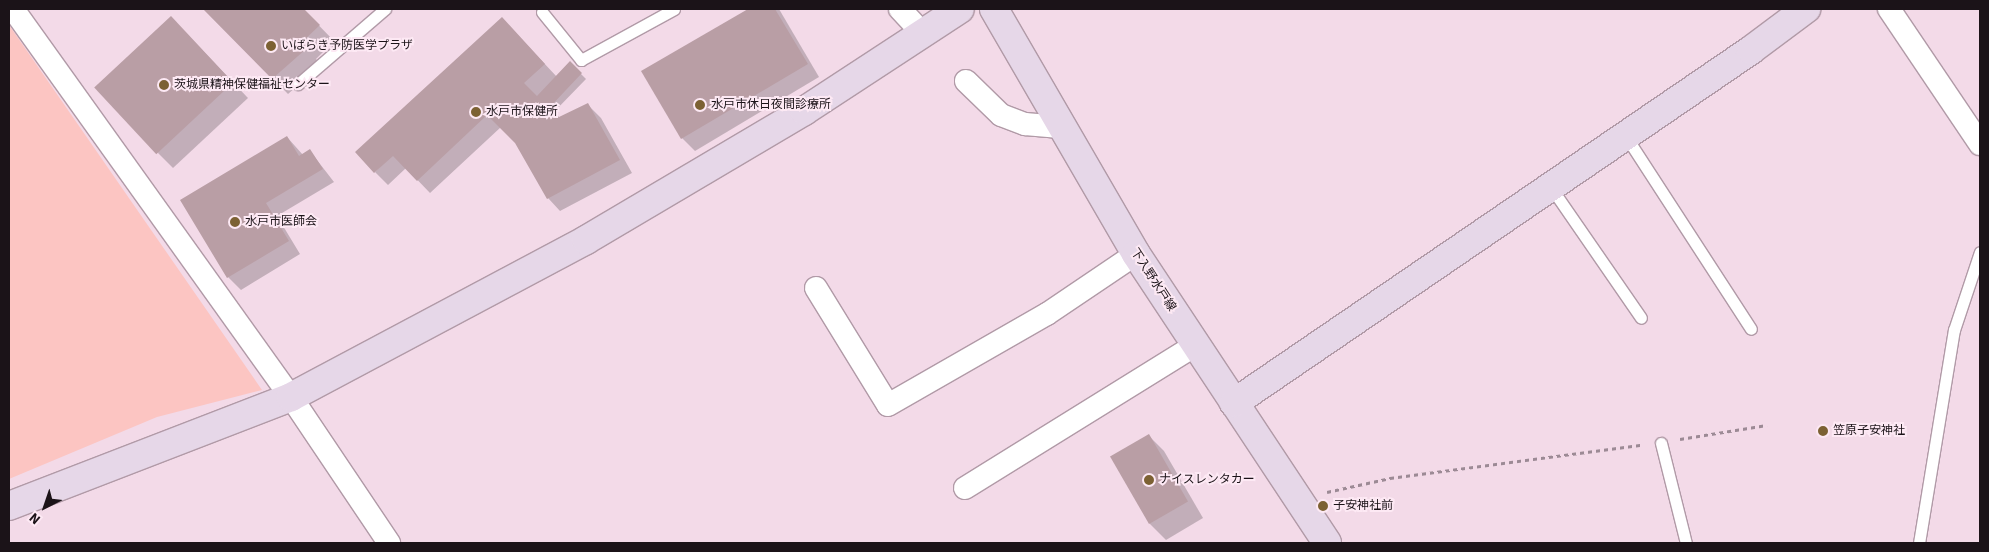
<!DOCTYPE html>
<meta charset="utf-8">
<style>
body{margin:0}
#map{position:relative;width:1989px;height:552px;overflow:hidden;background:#f3dae8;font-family:"Source Sans 3","Noto Sans JP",sans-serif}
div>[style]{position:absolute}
.green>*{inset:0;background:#fcc5c2}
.shadow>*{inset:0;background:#0003}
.building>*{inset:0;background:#b99ea5;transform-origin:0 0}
.path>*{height:3px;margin-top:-1.5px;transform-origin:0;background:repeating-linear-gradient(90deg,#9c8a95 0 4px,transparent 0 8px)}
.roads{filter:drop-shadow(1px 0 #b19aa7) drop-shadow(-1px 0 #b19aa7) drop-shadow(0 1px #b19aa7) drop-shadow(0 -1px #b19aa7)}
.lane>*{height:11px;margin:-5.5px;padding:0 5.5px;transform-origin:5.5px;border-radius:5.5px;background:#fff}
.street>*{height:22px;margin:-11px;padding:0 11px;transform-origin:11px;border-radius:11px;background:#fff}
.secondary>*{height:28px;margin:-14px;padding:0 14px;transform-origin:14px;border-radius:14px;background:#e6d7e8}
.dots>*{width:14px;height:14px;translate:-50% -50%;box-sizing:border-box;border:2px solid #fde9f4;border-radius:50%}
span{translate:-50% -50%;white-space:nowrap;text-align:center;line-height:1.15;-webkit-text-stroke:4px #fde9f4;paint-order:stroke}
.poi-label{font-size:12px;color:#1b1318}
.left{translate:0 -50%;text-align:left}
.street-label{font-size:12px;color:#1b1318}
.frame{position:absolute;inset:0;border:10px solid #1b1318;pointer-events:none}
.north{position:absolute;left:20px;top:482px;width:50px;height:50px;-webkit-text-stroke:4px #fde9f4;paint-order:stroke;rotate:221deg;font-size:14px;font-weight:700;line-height:20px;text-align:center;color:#1b1318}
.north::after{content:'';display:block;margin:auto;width:18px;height:22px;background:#1b1318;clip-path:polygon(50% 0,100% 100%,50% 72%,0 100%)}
</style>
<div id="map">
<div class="green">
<i style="clip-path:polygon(9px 25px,262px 390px,157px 417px,9px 479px)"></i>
</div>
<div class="shadow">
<i style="clip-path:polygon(204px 9px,303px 9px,334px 41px,316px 59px,321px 65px,288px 94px)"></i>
<i style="clip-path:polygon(750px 9px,779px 9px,819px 77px,695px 151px,682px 138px,643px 71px)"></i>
<i style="clip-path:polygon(514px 31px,557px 77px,570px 63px,586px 79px,553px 113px,559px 119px,588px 105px,601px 118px,632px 173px,560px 211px,548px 198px,517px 143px,501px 127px,430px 193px,406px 168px,388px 185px,375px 172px)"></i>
<i style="clip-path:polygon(186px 33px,248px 98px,173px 168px,158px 153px)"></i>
<i style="clip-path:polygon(287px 137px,303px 155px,310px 151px,334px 182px,277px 216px,300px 254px,241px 290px,228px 277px)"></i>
<i style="clip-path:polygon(1149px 436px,1164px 451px,1203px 518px,1166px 540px,1150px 524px)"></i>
</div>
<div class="building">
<i style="clip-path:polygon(203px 9px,304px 9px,320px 25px,301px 43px,306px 49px,272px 79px)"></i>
<i style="clip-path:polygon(748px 9px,775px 9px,808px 64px,681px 139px,641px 71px)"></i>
<i style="left:171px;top:16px;width:91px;height:105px;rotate:47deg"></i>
<i style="clip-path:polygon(502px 17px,545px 64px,524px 83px,537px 96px,570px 61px,582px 73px,549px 108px,559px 117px,588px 103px,620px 160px,547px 199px,515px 143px,487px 115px,417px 181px,393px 156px,374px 173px,355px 152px)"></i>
<i style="clip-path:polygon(287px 136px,299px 156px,310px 149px,323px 169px,266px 203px,289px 241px,227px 278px,180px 200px)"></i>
<i style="left:1149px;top:434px;width:78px;height:45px;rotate:60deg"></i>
</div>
<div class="path">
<i style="left:1680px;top:439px;width:88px;rotate:-9.1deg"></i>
<i style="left:1327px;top:492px;width:65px;rotate:-12.5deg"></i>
<i style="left:1390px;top:478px;width:254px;rotate:-7.5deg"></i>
</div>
<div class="roads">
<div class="lane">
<i style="left:542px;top:12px;width:62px;rotate:50.9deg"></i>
<i style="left:581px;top:60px;width:106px;rotate:-28.7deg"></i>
<i style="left:298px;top:84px;width:115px;rotate:-40.8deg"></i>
<i style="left:1625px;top:135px;width:231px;rotate:57deg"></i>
<i style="left:1550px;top:186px;width:160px;rotate:55.4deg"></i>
<i style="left:1661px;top:443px;width:103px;rotate:76deg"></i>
<i style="left:1919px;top:543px;width:216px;rotate:-80.7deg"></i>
<i style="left:1954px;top:330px;width:82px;rotate:-71.6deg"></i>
</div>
<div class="street">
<i style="left:13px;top:9px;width:477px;rotate:54.4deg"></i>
<i style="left:291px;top:397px;width:176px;rotate:56.1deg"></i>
<i style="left:900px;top:9px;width:34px;rotate:47deg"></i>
<i style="left:1889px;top:9px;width:163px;rotate:56deg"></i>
<i style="left:966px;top:81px;width:49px;rotate:44.2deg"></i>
<i style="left:1001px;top:115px;width:26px;rotate:21deg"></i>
<i style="left:1025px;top:124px;width:35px;rotate:5deg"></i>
<i style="left:816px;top:288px;width:137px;rotate:58.4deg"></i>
<i style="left:888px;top:405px;width:183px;rotate:-29.8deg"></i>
<i style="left:1047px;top:314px;width:107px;rotate:-34deg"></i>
<i style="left:965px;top:488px;width:272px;rotate:-31.8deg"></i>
</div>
<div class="secondary">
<i style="left:994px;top:9px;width:283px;rotate:59.9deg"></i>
<i style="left:1136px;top:254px;width:346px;rotate:56.5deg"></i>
<i style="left:1234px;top:403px;width:626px;rotate:-34.32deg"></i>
<i style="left:1751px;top:50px;width:69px;rotate:-36.7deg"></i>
<i style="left:9px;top:506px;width:302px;rotate:-21.1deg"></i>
<i style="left:291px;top:397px;width:334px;rotate:-28deg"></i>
<i style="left:586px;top:240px;width:253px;rotate:-30.6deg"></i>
<i style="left:804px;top:111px;width:186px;rotate:-33.2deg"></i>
</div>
</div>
<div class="dots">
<i style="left:271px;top:46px;background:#7c6133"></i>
<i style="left:164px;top:85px;background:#7c6133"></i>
<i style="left:700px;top:105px;background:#7c6133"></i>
<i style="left:476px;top:112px;background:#7c6133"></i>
<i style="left:235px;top:222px;background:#7c6133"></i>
<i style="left:1823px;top:431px;background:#7c6133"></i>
<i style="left:1149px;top:480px;background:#7c6133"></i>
<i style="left:1323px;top:506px;background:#7c6133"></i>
</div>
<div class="poi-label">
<span class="left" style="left:281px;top:46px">いばらき予防医学プラザ</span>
<span class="left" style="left:174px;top:85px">茨城県精神保健福祉センター</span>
<span class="left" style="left:711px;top:105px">水戸市休日夜間診療所</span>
<span class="left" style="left:486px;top:112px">水戸市保健所</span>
<span class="left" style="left:245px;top:222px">水戸市医師会</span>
<span class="left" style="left:1833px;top:431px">笠原子安神社</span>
<span class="left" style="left:1159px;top:480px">ナイスレンタカー</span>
<span class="left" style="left:1333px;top:506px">子安神社前</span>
</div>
<div class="street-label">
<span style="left:1153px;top:280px;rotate:57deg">下入野水戸線</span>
</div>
<div class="frame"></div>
<div class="north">N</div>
</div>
